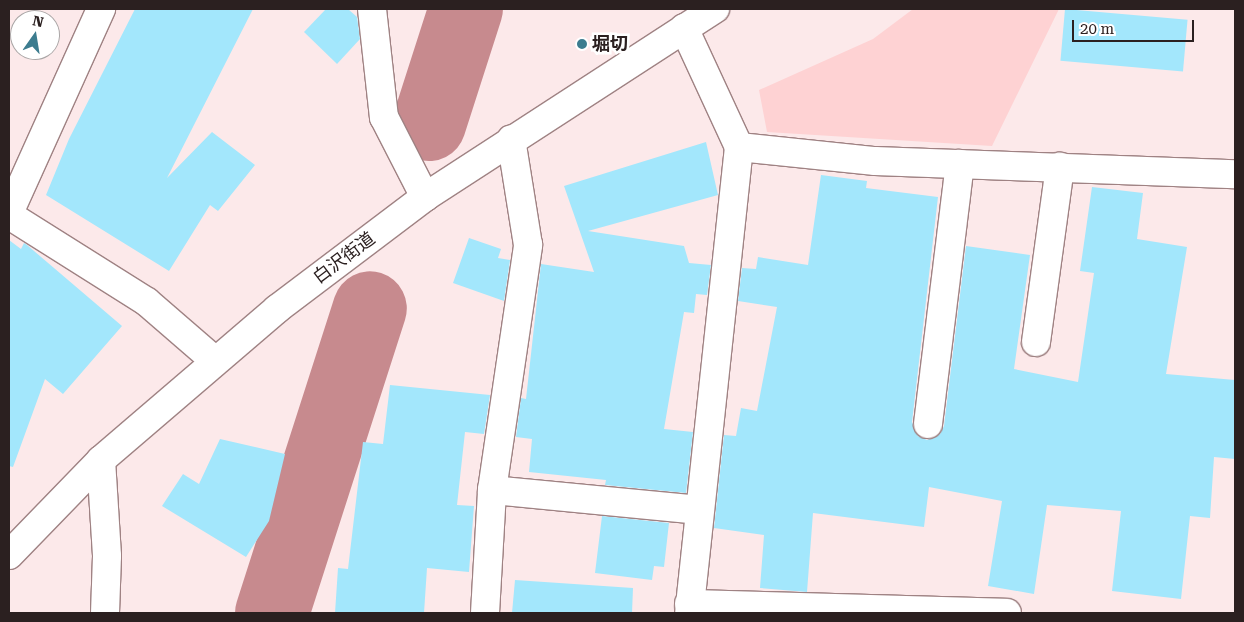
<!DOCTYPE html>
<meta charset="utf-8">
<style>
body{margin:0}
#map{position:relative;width:1244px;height:622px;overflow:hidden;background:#fce9ea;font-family:"Roboto Serif","Noto Sans JP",serif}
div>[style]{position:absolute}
.green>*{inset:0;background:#fed2d3}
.water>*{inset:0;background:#c78a8e}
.river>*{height:74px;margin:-37px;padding:0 37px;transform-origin:37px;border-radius:37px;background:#c78a8e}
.building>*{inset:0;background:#a3e7fc;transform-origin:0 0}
.roads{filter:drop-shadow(1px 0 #9f8283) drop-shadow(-1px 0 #9f8283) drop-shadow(0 1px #9f8283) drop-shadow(0 -1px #9f8283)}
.minor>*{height:28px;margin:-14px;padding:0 14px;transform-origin:14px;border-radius:14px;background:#fff}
.major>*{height:28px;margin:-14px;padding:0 14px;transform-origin:14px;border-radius:14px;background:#fff}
.dots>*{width:14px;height:14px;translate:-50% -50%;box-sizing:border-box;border:2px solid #fff;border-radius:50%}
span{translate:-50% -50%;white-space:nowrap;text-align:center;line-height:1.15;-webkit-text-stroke:5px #fff;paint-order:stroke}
.poi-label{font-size:18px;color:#2b2020;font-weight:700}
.left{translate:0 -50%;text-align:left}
.street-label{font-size:18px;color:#2b2020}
.frame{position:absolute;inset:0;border:10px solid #2b2020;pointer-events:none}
.north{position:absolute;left:10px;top:10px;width:50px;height:50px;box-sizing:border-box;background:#fff;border:1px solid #aaa6a6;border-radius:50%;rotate:13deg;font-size:14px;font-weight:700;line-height:20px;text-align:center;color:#2b2020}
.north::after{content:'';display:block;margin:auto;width:18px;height:22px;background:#3c7c8f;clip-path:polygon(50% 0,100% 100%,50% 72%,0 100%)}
.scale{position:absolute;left:1072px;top:20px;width:122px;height:22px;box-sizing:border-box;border:2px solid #2b2020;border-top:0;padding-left:6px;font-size:15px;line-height:18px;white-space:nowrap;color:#2b2020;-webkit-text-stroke:4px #fff;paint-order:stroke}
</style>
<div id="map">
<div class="green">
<i style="clip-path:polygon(913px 9px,1059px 9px,992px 146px,767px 132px,759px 90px,873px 39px)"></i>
</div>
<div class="water">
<i style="clip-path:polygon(446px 9px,480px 9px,456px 99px,408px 114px)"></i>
<i style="clip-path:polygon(373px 330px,294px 613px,252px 613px,299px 484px,315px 418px,334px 368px,343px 350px)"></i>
</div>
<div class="river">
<i style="left:429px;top:124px;width:121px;rotate:-72.2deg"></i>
<i style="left:272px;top:613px;width:320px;rotate:-72.2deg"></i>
</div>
<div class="building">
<i style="clip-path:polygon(135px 9px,253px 9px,167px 178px,212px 132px,255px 165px,218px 211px,210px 205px,169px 271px,46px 195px,69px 139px)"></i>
<i style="clip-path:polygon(326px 9px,348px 9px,357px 17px,360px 39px,337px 64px,304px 32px)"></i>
<i style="left:1065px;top:9px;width:123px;height:52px;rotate:5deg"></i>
<i style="clip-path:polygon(706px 142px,718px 195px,588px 231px,684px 246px,689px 263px,711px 265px,707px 295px,696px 294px,694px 313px,684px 312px,664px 429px,693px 432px,686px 493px,605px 485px,606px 480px,529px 472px,532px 439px,516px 437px,521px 398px,526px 399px,541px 264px,594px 272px,564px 186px)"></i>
<i style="clip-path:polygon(821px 175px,867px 181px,866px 188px,938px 197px,912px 422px,918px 436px,927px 440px,940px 434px,944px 426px,966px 246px,1030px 255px,1014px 369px,1078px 382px,1094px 273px,1080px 271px,1092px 187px,1143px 193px,1137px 239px,1187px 247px,1166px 374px,1235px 380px,1235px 459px,1214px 457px,1210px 518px,1190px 516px,1181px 599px,1112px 591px,1121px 511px,1047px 505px,1034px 594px,988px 586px,1002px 501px,929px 487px,924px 527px,813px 513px,807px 592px,760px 588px,764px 535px,714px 528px,724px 435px,736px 436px,741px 408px,757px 411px,777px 307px,738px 301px,742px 268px,756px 269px,758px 257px,808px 265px)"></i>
<i style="clip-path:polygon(469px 238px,501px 249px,498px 258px,510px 260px,504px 301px,453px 283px)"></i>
<i style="clip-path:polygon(9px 240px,21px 249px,24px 243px,27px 245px,122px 326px,63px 394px,45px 379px,13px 467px,9px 466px)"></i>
<i style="clip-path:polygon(390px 385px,490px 395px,484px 434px,465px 432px,457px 505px,474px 506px,469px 572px,427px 568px,424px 613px,335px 613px,338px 568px,348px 569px,363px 442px,383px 444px)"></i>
<i style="clip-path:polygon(220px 439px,285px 454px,269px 521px,246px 557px,162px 506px,183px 474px,199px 484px)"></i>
<i style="clip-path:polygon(602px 516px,669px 523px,664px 567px,654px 566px,652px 580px,595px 573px)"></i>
<i style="clip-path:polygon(515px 580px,633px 588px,632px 613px,512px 613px)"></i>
</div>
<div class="roads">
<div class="minor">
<i style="left:372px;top:9px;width:109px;rotate:83.7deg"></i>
<i style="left:384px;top:117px;width:90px;rotate:62.9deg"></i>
<i style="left:684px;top:28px;width:131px;rotate:65.2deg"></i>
<i style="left:739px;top:147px;width:469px;rotate:96.1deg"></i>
<i style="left:739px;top:147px;width:137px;rotate:5.9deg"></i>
<i style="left:875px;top:161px;width:360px;rotate:2.1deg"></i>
<i style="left:9px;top:213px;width:224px;rotate:-65.7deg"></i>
<i style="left:9px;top:215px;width:163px;rotate:32.2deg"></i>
<i style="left:147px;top:302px;width:89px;rotate:40.9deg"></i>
<i style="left:1036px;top:342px;width:177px;rotate:-82.2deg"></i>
<i style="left:928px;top:424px;width:262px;rotate:-83deg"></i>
<i style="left:101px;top:460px;width:96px;rotate:86.4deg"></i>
<i style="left:107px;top:556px;width:57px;rotate:92deg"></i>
<i style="left:492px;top:490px;width:208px;rotate:5.5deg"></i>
<i style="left:689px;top:604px;width:318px;rotate:1.6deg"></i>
<i style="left:485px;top:613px;width:123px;rotate:-86.7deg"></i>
<i style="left:492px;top:490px;width:248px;rotate:-81.6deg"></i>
<i style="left:528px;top:245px;width:107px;rotate:-99.1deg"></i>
</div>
<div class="major">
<i style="left:9px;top:555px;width:132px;rotate:-45.9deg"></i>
<i style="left:101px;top:460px;width:232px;rotate:-40.6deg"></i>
<i style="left:277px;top:309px;width:186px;rotate:-37.1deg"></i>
<i style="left:425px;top:197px;width:346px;rotate:-33deg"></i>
</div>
</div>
<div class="dots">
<i style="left:582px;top:44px;background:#3c7c8f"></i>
</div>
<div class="poi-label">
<span class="left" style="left:592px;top:44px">堀切</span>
</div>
<div class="street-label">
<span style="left:344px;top:258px;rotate:-37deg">白沢街道</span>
</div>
<div class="frame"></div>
<div class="north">N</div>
<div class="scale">20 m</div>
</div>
